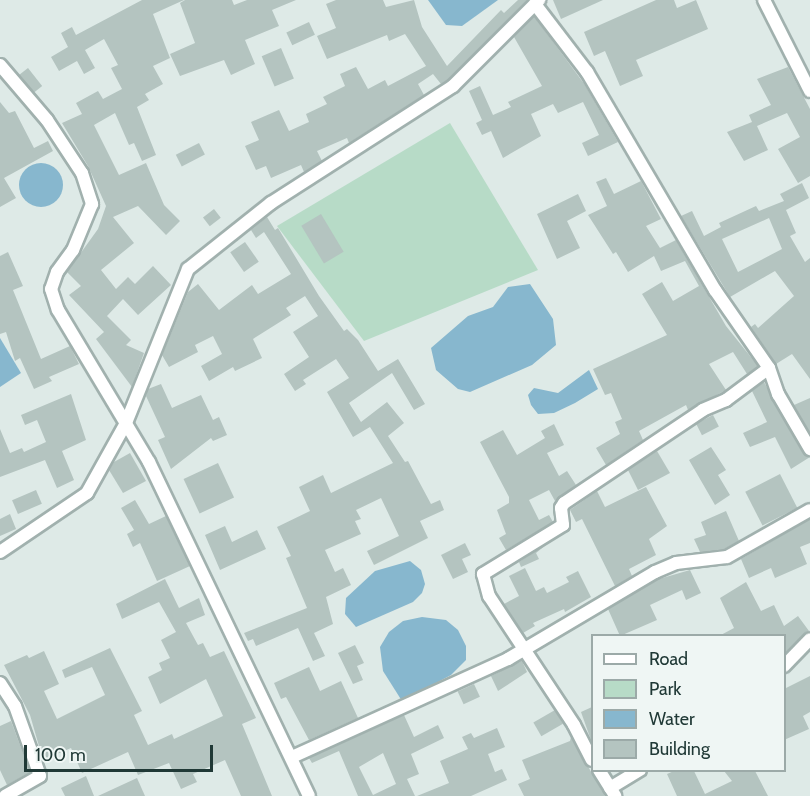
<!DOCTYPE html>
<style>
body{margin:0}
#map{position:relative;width:810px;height:796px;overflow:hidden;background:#deeae7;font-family:Cabin,sans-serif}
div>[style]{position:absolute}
.green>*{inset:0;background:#b7dbc7}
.water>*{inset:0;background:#87b7ce}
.round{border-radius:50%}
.building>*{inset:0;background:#b4c4c0;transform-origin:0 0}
.roads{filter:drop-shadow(2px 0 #a1b1ae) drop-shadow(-2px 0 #a1b1ae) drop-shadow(0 2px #a1b1ae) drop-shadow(0 -2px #a1b1ae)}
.street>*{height:12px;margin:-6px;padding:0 6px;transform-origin:6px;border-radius:6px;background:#fff}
span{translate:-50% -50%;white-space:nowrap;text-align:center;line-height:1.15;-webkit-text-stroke:4.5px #eff6f4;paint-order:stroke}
.legend{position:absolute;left:591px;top:634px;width:195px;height:138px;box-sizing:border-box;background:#eff6f4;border:2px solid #9caaa8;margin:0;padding:8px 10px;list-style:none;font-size:18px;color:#203936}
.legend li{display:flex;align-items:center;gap:12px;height:30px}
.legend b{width:30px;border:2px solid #9caaa8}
.scale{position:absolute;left:24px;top:745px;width:189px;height:27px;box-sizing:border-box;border:3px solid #203936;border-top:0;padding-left:8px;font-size:18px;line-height:21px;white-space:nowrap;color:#203936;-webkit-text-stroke:4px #eff6f4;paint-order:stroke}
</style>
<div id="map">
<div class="green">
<i style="clip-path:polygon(450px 123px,538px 270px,364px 341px,277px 226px)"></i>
</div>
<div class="water">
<i style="clip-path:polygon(428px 0,498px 0,462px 26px,446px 25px)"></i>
<i class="round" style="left:19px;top:163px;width:44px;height:44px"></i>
<i style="clip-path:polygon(530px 284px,553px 319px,556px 345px,532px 365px,470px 392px,458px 389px,436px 370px,431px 348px,468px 316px,493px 307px,508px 287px)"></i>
<i style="clip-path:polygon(0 338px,21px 373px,0 387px)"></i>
<i style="clip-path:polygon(589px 370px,598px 389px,575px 403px,554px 413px,538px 414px,531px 405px,528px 395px,534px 388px,558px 393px)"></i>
<i style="clip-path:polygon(410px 561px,421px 570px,425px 584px,422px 593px,413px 602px,356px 627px,345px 614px,346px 598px,375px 571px)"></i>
<i style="clip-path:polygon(422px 617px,446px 620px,458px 630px,466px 646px,466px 660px,451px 675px,402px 701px,383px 671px,380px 647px,389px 632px,403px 621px)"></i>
</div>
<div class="building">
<i style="clip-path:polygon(142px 0,184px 0,153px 14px,170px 58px,153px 66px,163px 84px,145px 94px,149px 100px,137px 107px,156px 155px,142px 161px,134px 143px,129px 145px,115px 113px,94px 125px,119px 175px,146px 163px,164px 205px,180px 221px,166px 235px,138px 206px,113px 217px,134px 243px,101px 270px,116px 289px,128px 277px,135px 284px,153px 266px,171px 285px,138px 315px,123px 299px,107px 316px,131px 340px,126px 345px,144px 353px,132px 387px,96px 339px,104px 332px,69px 295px,81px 286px,67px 272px,98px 229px,106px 206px,88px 166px,62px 123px,82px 114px,76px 103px,98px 91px,103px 99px,122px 89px,111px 68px,118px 65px,104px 39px,85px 50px,95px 68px,84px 74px,77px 61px,59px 71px,51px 57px,68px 47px,61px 33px,72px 27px,76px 35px)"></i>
<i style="clip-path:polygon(185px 0,232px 0,234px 5px,247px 0,296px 0,272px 10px,279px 26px,245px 40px,255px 64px,231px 75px,224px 60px,180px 76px,170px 54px,195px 43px,180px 3px)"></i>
<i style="clip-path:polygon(336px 0,383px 0,386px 7px,414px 0,422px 27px,447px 66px,501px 10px,504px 13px,518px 0,527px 0,448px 80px,441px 84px,433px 74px,418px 84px,424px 95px,349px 143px,347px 138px,317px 151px,322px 161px,304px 172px,301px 165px,271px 178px,266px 166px,256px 170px,245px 146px,259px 140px,251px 122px,279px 110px,289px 131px,309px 122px,306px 114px,327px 104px,323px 97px,345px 86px,340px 74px,356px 67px,368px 89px,385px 80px,388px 86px,426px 66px,405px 34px,389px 41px,387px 35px,327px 59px,317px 36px,336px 28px,326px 4px)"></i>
<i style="clip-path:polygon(553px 0,603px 0,561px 19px)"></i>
<i style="clip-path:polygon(656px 0,674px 0,677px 8px,696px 0,708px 29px,636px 60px,643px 76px,620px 86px,605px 51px,594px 56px,584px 32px)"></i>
<i style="clip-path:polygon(534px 16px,585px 85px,618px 142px,588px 156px,582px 143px,599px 135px,583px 102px,558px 113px,553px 104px,531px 114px,541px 136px,503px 158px,491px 131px,482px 135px,476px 123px,482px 120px,469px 91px,480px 86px,493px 115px,511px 107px,508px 102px,542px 86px,514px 37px)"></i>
<i style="left:309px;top:22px;width:14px;height:25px;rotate:65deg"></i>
<i style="left:281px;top:48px;width:33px;height:21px;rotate:67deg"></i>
<i style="clip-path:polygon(788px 67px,810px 109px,810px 176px,798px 183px,778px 149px,800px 137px,787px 113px,757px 126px,768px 150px,744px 161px,727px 132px,752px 122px,749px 115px,771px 105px,757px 79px)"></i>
<i style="left:28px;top:68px;width:23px;height:11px;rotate:52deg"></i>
<i style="clip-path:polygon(0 102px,9px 113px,15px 111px,34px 148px,48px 141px,53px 151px,4px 178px,16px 198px,0 207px)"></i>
<i style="left:199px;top:143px;width:13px;height:26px;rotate:63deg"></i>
<i style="clip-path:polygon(606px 178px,614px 194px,641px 181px,661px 219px,646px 226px,660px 248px,676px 240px,726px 326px,758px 366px,747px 374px,733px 352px,709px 364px,726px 390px,688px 410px,686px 405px,639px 431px,643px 440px,606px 465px,596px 448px,620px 434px,615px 422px,622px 419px,611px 393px,605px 395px,593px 369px,667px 335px,642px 294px,662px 282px,673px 301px,699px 286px,685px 261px,661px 271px,654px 256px,628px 272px,616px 252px,613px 254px,588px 215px,607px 206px,596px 182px)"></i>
<i style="clip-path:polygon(evenodd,802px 183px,809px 198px,786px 210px,796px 233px,790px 236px,805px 262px,810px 258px,810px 379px,792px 354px,776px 364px,751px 327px,755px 324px,758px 328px,794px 296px,775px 271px,730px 297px,681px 216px,692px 211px,704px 236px,721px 227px,719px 223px,756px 206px,759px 211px,784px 201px,780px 194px,802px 183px,769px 218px,782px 249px,738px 272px,722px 239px,769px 218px)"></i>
<i style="clip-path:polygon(578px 194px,586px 211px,567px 221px,580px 248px,557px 259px,537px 214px)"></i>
<i style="left:214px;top:209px;width:11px;height:14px;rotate:52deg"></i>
<i style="left:321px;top:214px;width:44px;height:23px;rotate:59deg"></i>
<i style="clip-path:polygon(267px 217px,275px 230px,278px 228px,319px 296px,344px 331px,347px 329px,358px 340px,378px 371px,398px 359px,425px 404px,414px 410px,392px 373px,349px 403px,361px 422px,387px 402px,404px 423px,388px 436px,405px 462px,408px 461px,431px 504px,440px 500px,444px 510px,420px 521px,428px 538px,374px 565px,367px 551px,399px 536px,381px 498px,356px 510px,361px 519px,355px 521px,361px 534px,325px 550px,335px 572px,343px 568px,351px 585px,326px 597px,333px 624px,314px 633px,325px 656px,313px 661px,298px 628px,256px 646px,253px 639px,248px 641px,244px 633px,307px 608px,286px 558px,291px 556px,277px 527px,310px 511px,299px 487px,323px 475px,331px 493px,393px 463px,370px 427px,353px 437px,327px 392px,349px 378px,336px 359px,303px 380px,306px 384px,295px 391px,284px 374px,309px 357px,293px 332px,318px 316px,305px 296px,286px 308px,291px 315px,253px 339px,262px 358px,235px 371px,233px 367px,209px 381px,201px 366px,222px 354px,213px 336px,195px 345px,198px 352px,169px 367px,162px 355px,188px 292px,198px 284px,219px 310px,252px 285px,258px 294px,291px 274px,264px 232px,256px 238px,251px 230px)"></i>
<i style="left:245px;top:242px;width:24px;height:18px;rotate:55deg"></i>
<i style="clip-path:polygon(8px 252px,23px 286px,13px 290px,41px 359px,70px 346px,79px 364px,49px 377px,52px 381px,34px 389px,20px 358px,15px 361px,6px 332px,0 334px,0 256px)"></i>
<i style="clip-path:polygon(764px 382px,803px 453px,810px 457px,791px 469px,775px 437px,750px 447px,743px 433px,767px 422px,752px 391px)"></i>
<i style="clip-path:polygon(161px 384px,172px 408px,201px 395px,213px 420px,219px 417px,227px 435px,213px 441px,211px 438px,171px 469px,158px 440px,165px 437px,146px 396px,148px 389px)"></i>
<i style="clip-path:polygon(71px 394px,86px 440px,62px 451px,74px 480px,57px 488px,45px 460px,0 477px,0 429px,10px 453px,22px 448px,24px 452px,46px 442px,37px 420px,25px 425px,21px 415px)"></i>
<i style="clip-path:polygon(810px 398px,810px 433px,794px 405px)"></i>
<i style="left:713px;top:415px;width:13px;height:19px;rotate:63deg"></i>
<i style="clip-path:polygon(554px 424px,564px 445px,547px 453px,559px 476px,567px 471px,576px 485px,555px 501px,549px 490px,529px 500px,539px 520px,549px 515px,553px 522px,506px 550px,499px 538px,506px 534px,497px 510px,509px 503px,509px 497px,480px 442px,503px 430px,517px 455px,545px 438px,541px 431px)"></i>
<i style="clip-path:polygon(711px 447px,726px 470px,718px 475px,730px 495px,715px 505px,689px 460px)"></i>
<i style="clip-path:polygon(657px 451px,670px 473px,638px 490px,628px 470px)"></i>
<i style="clip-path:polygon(130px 453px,146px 481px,123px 493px,109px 470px,114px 462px)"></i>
<i style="left:218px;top:463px;width:38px;height:38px;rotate:65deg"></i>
<i style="left:780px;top:474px;width:38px;height:39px;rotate:63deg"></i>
<i style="clip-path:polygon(646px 487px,667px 526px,649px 539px,656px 555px,629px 569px,632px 576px,615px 586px,582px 519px,576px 522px,570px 510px,597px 491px,605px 507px)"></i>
<i style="left:36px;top:490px;width:15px;height:26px;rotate:67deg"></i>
<i style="clip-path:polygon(135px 500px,149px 524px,166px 516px,190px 566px,157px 581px,140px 543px,133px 547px,127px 534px,134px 530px,121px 508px)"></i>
<i style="clip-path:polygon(726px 511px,739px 541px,724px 549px,700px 552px,694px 539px,706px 535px,701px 522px)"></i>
<i style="clip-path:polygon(10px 514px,16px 529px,0 536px,0 519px)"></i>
<i style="clip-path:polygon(810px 519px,810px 543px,800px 547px,807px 564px,775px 578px,771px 568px,749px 578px,741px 559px)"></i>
<i style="clip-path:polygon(225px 526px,232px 542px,257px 530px,266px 549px,220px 570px,205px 535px)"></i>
<i style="clip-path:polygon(465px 543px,471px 555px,462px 559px,468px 572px,453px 579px,441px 555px)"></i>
<i style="clip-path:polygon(547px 544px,536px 553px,539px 559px,521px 567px,519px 562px)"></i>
<i style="clip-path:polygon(525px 568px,536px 591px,544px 587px,547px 593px,569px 582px,566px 577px,578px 571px,591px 597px,565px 612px,564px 609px,533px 623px,535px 626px,523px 633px,504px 604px,519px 596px,509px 576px)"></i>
<i style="clip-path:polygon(690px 570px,701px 593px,686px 600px,682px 590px,650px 605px,657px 620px,620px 636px,608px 609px,659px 579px)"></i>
<i style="clip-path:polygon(165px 579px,179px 608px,199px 598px,205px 615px,186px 623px,198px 645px,203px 643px,210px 657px,224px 651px,256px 718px,242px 724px,272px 796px,241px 796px,225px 760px,193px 774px,197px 782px,181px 789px,169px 763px,138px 775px,128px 752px,82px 773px,71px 748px,43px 760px,30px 715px,4px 665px,27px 655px,29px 658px,44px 651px,59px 684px,44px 691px,57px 719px,105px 695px,92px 667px,65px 678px,62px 670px,110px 648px,142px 711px,134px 715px,148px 745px,172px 734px,174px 739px,223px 716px,206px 679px,160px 704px,148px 677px,162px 670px,159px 663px,170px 658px,161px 640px,176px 632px,159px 602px,122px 619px,116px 604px)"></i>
<i style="clip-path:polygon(746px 582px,761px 611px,774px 605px,784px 626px,798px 616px,809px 631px,784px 654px,784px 636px,719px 636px,734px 628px,720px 598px)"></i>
<i style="clip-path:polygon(355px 645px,364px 663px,357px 666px,363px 680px,353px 684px,338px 653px)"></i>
<i style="clip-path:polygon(522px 661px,527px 672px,498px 691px,491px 676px)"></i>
<i style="clip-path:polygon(309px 667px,320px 691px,341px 681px,358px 718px,309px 740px,286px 697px,281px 699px,274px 683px)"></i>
<i style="clip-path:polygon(810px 676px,810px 712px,803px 716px,809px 729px,784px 740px,784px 689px)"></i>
<i style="left:474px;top:684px;width:14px;height:18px;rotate:65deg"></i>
<i style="clip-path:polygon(592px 707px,592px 743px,581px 712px)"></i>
<i style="left:555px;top:710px;width:16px;height:25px;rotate:60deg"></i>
<i style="clip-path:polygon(evenodd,404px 715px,414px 737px,438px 725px,444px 738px,411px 754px,419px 774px,407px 779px,415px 796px,358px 796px,339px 751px,312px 763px,309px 758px,404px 715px,383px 753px,396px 784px,373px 795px,359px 767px,383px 753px)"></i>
<i style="clip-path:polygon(11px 721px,30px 772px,7px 785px,0 770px,0 726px)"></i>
<i style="clip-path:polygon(497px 728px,505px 747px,488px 754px,495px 772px,502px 769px,507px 780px,471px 796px,417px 796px,449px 783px,440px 761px,468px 749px,462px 737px,471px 733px,474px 738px)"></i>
<i style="clip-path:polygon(571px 737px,605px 796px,524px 796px,518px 784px,530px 779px,522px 760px,570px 741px)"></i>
<i style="clip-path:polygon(674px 771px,694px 771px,705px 794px,732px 781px,724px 771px,755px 771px,768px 796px,677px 796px,667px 774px)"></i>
<i style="clip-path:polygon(86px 776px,94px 796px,65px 796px,61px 788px)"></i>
<i style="clip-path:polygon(137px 778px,145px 796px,98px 796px)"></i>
</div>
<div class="roads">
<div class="street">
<i style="left:764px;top:0;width:102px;rotate:63.2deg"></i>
<i style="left:535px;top:4px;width:86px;rotate:52.6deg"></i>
<i style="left:587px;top:72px;width:253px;rotate:59.6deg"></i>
<i style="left:715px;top:290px;width:95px;rotate:55.3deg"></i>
<i style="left:769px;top:368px;width:54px;rotate:143.3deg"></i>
<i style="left:726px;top:400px;width:25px;rotate:157deg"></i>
<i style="left:703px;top:410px;width:167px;rotate:146.2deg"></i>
<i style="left:564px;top:503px;width:6px;rotate:121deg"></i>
<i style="left:561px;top:508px;width:17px;rotate:83deg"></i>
<i style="left:563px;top:525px;width:94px;rotate:148.5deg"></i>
<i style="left:483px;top:574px;width:23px;rotate:75deg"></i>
<i style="left:489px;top:596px;width:154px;rotate:56.6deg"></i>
<i style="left:574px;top:725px;width:39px;rotate:63deg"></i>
<i style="left:0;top:65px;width:72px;rotate:49.5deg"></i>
<i style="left:47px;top:120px;width:64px;rotate:56.6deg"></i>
<i style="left:82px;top:173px;width:33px;rotate:72deg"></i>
<i style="left:92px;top:204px;width:50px;rotate:112.4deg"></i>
<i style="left:73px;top:250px;width:27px;rotate:126deg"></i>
<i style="left:57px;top:272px;width:18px;rotate:109deg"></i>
<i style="left:51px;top:289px;width:22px;rotate:72deg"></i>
<i style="left:58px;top:310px;width:177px;rotate:59.1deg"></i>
<i style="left:149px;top:462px;width:370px;rotate:64.4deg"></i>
<i style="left:769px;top:368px;width:28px;rotate:71deg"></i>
<i style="left:778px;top:394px;width:64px;rotate:59.8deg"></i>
<i style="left:0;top:552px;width:105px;rotate:-34.1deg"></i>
<i style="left:87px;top:493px;width:80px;rotate:-60.9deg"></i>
<i style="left:126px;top:423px;width:166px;rotate:-68.1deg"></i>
<i style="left:188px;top:269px;width:106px;rotate:-38.5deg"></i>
<i style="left:271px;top:203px;width:216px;rotate:-32.7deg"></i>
<i style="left:453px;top:86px;width:122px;rotate:-45deg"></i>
<i style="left:784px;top:666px;width:37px;rotate:-46deg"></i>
<i style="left:0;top:683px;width:27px;rotate:57deg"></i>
<i style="left:15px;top:706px;width:74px;rotate:70.3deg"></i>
<i style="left:40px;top:776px;width:40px;rotate:150.3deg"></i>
<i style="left:292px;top:757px;width:237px;rotate:-24.4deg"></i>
<i style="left:508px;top:659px;width:171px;rotate:-30.6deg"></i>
<i style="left:655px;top:572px;width:23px;rotate:-23deg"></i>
<i style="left:676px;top:563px;width:51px;rotate:-6.7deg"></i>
<i style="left:727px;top:557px;width:95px;rotate:-29.5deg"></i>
<i style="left:599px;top:770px;width:31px;rotate:58deg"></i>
<i style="left:610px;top:788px;width:35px;rotate:-31deg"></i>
</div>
</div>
<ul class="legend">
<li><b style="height:8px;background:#fff"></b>Road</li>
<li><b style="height:16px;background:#b7dbc7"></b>Park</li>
<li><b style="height:16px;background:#87b7ce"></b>Water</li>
<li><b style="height:16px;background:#b4c4c0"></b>Building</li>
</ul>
<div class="scale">100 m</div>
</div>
